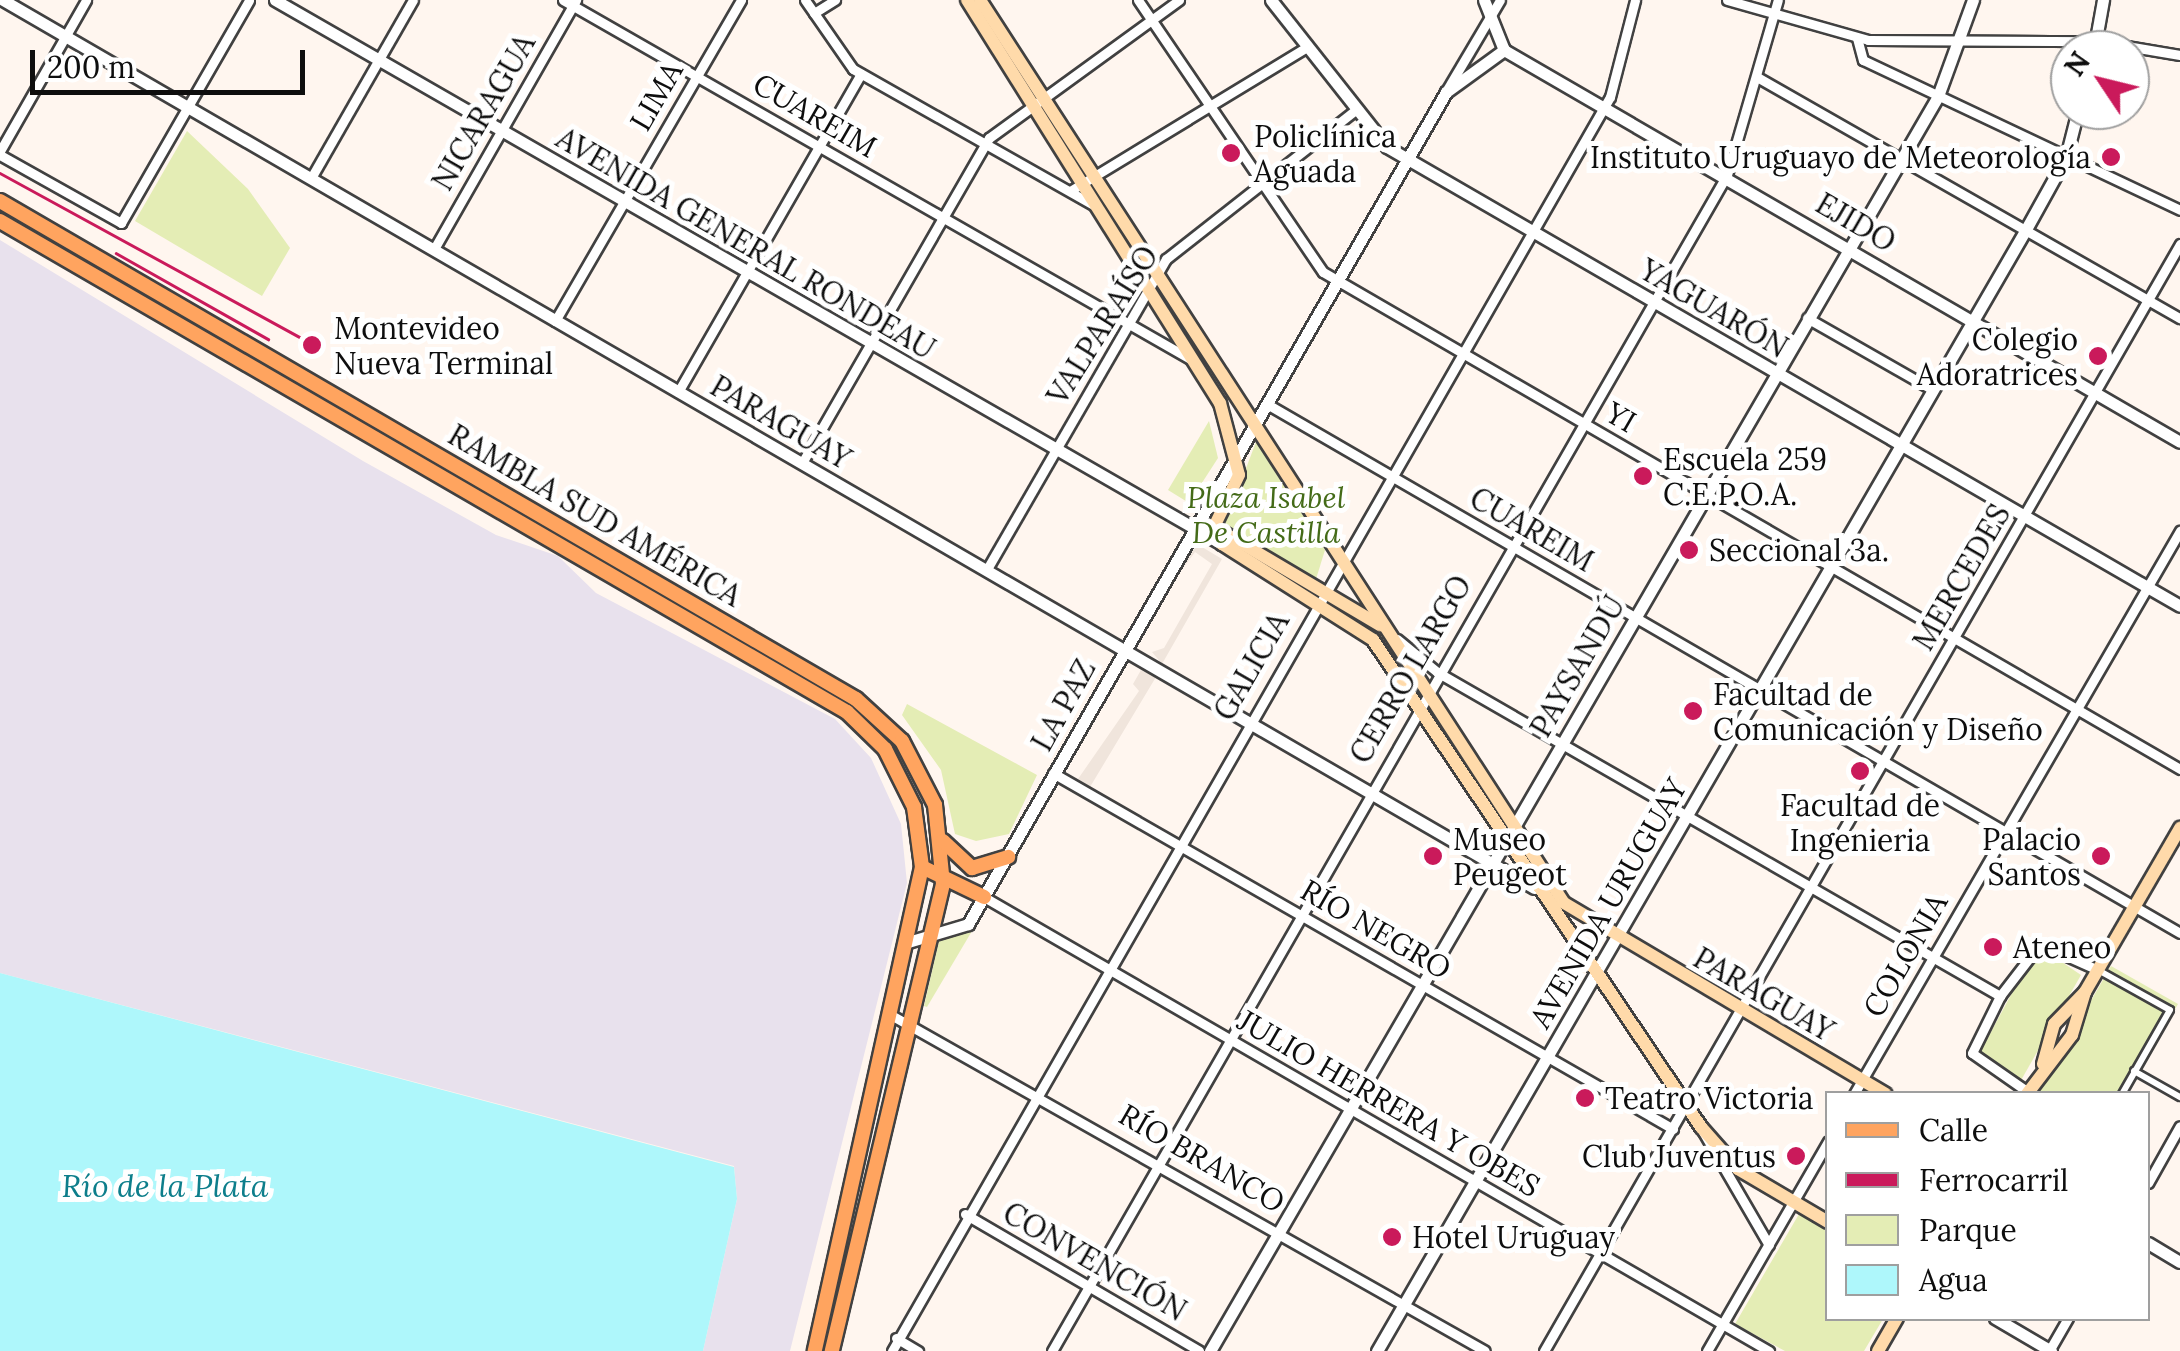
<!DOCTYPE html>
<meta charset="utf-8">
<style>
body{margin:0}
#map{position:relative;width:2180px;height:1351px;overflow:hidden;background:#fff6ef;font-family:Lora,serif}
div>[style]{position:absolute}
.industrial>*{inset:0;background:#e8e1ed}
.green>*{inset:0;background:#e4edb5}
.plaza>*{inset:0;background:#f0e5dc}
.water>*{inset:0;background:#aef7fb}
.roads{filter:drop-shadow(2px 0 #414141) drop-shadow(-2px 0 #414141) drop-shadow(0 2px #414141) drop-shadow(0 -2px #414141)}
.pedestrian>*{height:6px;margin:-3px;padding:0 3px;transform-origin:3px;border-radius:3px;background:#fff}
.minor>*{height:9px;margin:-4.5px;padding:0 4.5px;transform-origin:4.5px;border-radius:4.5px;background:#fff}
.tertiary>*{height:11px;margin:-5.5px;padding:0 5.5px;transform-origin:5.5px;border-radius:5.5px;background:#fff}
.secondary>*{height:12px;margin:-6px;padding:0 6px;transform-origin:6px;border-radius:6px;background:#ffdaaa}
.primary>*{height:14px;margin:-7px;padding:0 7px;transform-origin:7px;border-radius:7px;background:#ffa45f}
.rail>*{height:2.5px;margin:-1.25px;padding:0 1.25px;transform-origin:1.25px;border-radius:1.25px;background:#ca1a5b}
.dots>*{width:28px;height:28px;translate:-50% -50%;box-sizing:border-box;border:5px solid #fff;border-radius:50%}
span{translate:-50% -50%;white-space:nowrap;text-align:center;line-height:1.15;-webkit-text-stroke:10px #fff;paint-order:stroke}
.street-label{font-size:30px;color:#0e0e0e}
.poi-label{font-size:30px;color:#0e0e0e}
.left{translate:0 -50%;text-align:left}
.right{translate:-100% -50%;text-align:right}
.park-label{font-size:30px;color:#446b18;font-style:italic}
.water-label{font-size:32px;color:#0d7e8b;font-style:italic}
.legend{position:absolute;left:1825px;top:1091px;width:325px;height:230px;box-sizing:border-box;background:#fff;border:2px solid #9f9f9f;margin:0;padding:12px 18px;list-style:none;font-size:30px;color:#0e0e0e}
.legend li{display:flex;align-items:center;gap:20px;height:50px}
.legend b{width:50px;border:2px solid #9f9f9f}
.north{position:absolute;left:2050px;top:30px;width:100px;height:100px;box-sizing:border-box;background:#fff;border:2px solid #9f9f9f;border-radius:50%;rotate:305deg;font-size:28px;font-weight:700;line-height:40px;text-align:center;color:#0e0e0e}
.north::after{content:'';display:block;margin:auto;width:35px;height:45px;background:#ca1a5b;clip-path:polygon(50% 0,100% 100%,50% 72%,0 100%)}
.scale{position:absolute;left:30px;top:50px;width:275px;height:45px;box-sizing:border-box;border:5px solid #0e0e0e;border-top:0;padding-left:12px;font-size:30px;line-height:35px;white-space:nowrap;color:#0e0e0e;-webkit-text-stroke:8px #fff;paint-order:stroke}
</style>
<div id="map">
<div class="industrial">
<i style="clip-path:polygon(0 240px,363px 461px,496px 535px,558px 556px,596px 593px,835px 719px,871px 758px,901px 824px,907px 883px,790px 1351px,703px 1351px,737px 1199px,734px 1166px,0 973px)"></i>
</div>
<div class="green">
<i style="clip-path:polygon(187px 131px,248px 189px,290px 248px,262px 296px,135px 221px)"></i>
<i style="clip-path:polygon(1209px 421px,1218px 458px,1189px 503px,1168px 490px)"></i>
<i style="clip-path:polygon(1256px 442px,1325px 550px,1316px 579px,1224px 526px)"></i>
<i style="clip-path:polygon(907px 704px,1037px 775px,1009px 834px,976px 841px,955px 834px,941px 770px,902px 715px)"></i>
<i style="clip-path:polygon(972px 931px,927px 1007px,924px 1006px,939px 941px)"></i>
<i style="clip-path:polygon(2044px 950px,2081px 975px,2020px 1082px,1978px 1056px,2033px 954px)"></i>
<i style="clip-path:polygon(2111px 966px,2178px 1004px,2127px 1093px,2037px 1094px)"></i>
<i style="clip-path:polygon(1799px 1214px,1827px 1231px,1828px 1318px,1883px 1319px,1864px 1351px,1785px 1351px,1735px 1324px)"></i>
</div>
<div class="plaza">
<i style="clip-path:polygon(1197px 544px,1222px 559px,1162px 664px,1152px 652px,1164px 648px,1212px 564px,1195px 552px,1178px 575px)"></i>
<i style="clip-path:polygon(1141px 670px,1156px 677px,1090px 787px,1078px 779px,1139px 691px,1133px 684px)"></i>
</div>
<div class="water">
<i style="clip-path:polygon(0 973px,734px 1167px,737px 1199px,703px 1351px,0 1351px)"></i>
</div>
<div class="roads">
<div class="pedestrian">
<i style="left:2098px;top:970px;width:82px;rotate:29.1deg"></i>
<i style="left:2170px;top:1010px;width:97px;rotate:119.7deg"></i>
<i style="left:2134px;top:1071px;width:53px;rotate:29.5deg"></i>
</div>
<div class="minor">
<i style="left:563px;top:0;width:723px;rotate:29.79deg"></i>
<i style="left:805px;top:0;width:84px;rotate:55.2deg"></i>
<i style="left:853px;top:69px;width:278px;rotate:29.5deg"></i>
<i style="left:1138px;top:0;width:329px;rotate:55.8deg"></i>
<i style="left:1323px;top:272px;width:991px;rotate:30.11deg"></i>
<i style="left:1727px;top:0;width:147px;rotate:15.8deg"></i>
<i style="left:1868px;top:40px;width:229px;rotate:0.3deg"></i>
<i style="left:2097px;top:41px;width:84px;rotate:9.6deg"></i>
<i style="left:814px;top:13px;width:25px;rotate:-32deg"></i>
<i style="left:1857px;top:38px;width:23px;rotate:75deg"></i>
<i style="left:1863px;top:60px;width:351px;rotate:25.3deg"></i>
<i style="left:1757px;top:77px;width:487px;rotate:29.7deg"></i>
<i style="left:1448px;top:88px;width:102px;rotate:-59.4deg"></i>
<i style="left:0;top:151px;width:174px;rotate:-60.3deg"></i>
<i style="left:0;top:155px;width:139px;rotate:29.3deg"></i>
<i style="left:121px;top:223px;width:257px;rotate:-60.1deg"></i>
<i style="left:311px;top:178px;width:205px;rotate:-60.2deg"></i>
<i style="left:1070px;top:191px;width:277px;rotate:-31.3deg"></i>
<i style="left:434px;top:249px;width:287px;rotate:-60.3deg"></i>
<i style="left:1807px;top:318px;width:145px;rotate:29.7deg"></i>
<i style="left:555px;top:321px;width:371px;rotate:-59.9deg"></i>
<i style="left:678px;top:392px;width:367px;rotate:-60.1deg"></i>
<i style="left:1267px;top:404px;width:1055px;rotate:30.09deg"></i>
<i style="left:802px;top:463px;width:375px;rotate:-60.1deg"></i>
<i style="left:989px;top:138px;width:235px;rotate:-36deg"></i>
<i style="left:987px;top:569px;width:358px;rotate:-60deg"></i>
<i style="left:1166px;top:259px;width:239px;rotate:-38.2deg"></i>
<i style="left:1397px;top:639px;width:52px;rotate:39.5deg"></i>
<i style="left:1437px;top:672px;width:650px;rotate:29.92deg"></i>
<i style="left:1053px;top:773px;width:715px;rotate:29.86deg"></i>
<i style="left:984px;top:897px;width:907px;rotate:30.04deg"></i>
<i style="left:891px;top:1015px;width:682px;rotate:29.49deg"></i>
<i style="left:2028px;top:1092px;width:68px;rotate:-145.1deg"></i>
<i style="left:1972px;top:1053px;width:64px;rotate:-63.8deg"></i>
<i style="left:2000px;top:996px;width:66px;rotate:-52.4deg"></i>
<i style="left:2040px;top:944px;width:64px;rotate:24.1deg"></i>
<i style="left:1854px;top:1094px;width:651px;rotate:-59.93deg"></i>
<i style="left:1702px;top:1130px;width:133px;rotate:59.8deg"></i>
<i style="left:2148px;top:1183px;width:65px;rotate:-60.7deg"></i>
<i style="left:965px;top:1214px;width:271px;rotate:30.3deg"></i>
<i style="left:896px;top:1338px;width:26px;rotate:31deg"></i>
<i style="left:892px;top:1351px;width:1445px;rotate:-60.21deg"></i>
<i style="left:1610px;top:97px;width:100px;rotate:-75.5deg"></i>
<i style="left:1052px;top:1351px;width:1356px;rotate:-60.15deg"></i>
<i style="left:1727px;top:175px;width:182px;rotate:-73.8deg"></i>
<i style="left:1544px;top:1351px;width:1277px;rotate:-60.12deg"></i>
<i style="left:1707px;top:1351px;width:242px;rotate:-60deg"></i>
<i style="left:2049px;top:1351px;width:38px;rotate:-60deg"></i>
</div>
<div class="tertiary">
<i style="left:3px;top:0;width:1770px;rotate:30.11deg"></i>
<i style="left:275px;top:0;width:1092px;rotate:29.88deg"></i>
<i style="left:1271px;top:0;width:187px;rotate:51.7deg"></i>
<i style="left:1387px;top:147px;width:916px;rotate:30.06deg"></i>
<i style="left:1484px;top:0;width:54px;rotate:68.2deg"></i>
<i style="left:1504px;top:50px;width:781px;rotate:30.11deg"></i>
<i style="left:2094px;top:50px;width:51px;rotate:-79.8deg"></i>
<i style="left:908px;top:942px;width:63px;rotate:-16.7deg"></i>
<i style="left:968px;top:924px;width:960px;rotate:-60.12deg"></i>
<i style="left:1446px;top:92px;width:72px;rotate:-35.9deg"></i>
<i style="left:2148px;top:1243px;width:37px;rotate:31deg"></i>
<i style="left:1995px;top:1318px;width:65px;rotate:30.5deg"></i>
<i style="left:1210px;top:1351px;width:1451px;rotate:-59.88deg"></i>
<i style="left:1938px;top:96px;width:102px;rotate:-70deg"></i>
<i style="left:1377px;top:1351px;width:1294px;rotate:-59.95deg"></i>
<i style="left:2025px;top:231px;width:85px;rotate:-61deg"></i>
<i style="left:2066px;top:157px;width:49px;rotate:-75.7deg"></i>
</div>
<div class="secondary">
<i style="left:967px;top:0;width:476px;rotate:57.9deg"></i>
<i style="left:1220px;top:403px;width:74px;rotate:75.2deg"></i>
<i style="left:1239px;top:475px;width:58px;rotate:115.7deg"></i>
<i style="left:980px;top:0;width:1075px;rotate:57.11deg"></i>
<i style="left:1564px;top:903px;width:374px;rotate:30.7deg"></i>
<i style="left:1214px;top:527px;width:19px;rotate:65deg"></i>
<i style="left:1222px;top:544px;width:179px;rotate:32.4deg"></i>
<i style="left:1373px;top:640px;width:587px;rotate:56.04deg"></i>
<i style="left:1701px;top:1127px;width:56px;rotate:48.6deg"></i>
<i style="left:1738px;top:1169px;width:104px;rotate:30.5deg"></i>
<i style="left:1214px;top:527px;width:193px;rotate:30.6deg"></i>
<i style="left:2043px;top:1064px;width:41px;rotate:-74.6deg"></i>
<i style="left:2054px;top:1024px;width:45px;rotate:-45.9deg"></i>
<i style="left:2027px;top:1094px;width:74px;rotate:-52.7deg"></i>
<i style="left:2072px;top:1035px;width:45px;rotate:-73.2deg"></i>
<i style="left:2085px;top:992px;width:190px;rotate:-59.9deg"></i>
<i style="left:1878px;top:1351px;width:38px;rotate:-60deg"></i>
</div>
<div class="primary">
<i style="left:0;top:201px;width:990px;rotate:30.19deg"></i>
<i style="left:856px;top:699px;width:62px;rotate:42.4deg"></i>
<i style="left:902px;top:741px;width:72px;rotate:62.7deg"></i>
<i style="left:935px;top:805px;width:79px;rotate:84.2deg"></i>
<i style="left:943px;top:884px;width:480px;rotate:103.4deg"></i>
<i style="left:0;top:221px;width:979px;rotate:30.1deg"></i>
<i style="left:847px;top:712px;width:53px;rotate:44.2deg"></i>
<i style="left:885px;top:749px;width:65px;rotate:63.4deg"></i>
<i style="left:914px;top:807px;width:61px;rotate:82.4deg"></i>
<i style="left:922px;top:867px;width:496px;rotate:102.5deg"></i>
<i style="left:943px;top:841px;width:40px;rotate:43deg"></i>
<i style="left:972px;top:868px;width:38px;rotate:-17deg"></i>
<i style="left:922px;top:867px;width:69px;rotate:25.8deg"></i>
</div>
</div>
<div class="rail">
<i style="left:0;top:173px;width:344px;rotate:28.7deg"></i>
<i style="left:116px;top:253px;width:175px;rotate:29.5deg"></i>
</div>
<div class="dots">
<i style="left:1231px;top:153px;background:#ca1a5b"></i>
<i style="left:2111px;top:157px;background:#ca1a5b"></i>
<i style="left:312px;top:345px;background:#ca1a5b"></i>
<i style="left:2098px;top:356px;background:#ca1a5b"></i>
<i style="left:1643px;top:476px;background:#ca1a5b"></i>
<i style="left:1689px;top:550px;background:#ca1a5b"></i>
<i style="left:1693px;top:711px;background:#ca1a5b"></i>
<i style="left:1860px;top:771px;background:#ca1a5b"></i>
<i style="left:1433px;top:856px;background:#ca1a5b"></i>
<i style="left:2101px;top:856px;background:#ca1a5b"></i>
<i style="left:1993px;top:947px;background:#ca1a5b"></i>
<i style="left:1585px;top:1098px;background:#ca1a5b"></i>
<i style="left:1796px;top:1156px;background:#ca1a5b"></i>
<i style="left:1392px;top:1237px;background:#ca1a5b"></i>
</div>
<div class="street-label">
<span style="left:656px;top:96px;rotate:-60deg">LIMA</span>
<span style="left:483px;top:112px;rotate:-60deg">NICARAGUA</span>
<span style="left:815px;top:115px;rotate:30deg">CUAREIM</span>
<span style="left:1856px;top:222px;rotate:30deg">EJIDO</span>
<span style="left:746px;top:243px;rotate:30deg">AVENIDA GENERAL RONDEAU</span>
<span style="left:1714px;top:308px;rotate:30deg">YAGUARÓN</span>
<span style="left:1102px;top:325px;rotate:-58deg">VALPARAÍSO</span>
<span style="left:1621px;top:417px;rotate:30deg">YI</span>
<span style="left:781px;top:422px;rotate:30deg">PARAGUAY</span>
<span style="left:595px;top:515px;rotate:30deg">RAMBLA SUD AMÉRICA</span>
<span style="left:1532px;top:529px;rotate:30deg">CUAREIM</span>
<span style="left:1961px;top:577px;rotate:-60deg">MERCEDES</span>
<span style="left:1251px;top:666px;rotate:-60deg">GALICIA</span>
<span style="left:1577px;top:666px;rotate:-60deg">PAYSANDÚ</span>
<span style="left:1410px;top:669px;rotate:-60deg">CERRO LARGO</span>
<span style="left:1063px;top:705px;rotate:-61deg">LA PAZ</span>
<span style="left:1608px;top:903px;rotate:-60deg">AVENIDA URUGUAY</span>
<span style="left:1376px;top:929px;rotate:30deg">RÍO NEGRO</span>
<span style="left:1905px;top:955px;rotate:-60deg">COLONIA</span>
<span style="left:1764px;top:994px;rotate:30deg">PARAGUAY</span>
<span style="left:1389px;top:1103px;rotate:30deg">JULIO HERRERA Y OBES</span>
<span style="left:1202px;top:1158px;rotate:30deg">RÍO BRANCO</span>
<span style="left:1095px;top:1261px;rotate:30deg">CONVENCIÓN</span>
</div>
<div class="poi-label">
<span class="left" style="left:1254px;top:153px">Policlínica<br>Aguada</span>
<span class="right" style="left:2091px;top:157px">Instituto Uruguayo de Meteorología</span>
<span class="left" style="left:334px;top:345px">Montevideo<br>Nueva Terminal</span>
<span class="right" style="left:2078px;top:356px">Colegio<br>Adoratrices</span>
<span class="left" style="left:1663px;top:476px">Escuela 259<br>C.E.P.O.A.</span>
<span class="left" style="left:1709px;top:550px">Seccional 3a.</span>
<span class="left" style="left:1713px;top:711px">Facultad de<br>Comunicación y Diseño</span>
<span style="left:1860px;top:822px">Facultad de<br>Ingenieria</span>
<span class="left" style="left:1453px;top:856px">Museo<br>Peugeot</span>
<span class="right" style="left:2081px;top:856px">Palacio<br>Santos</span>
<span class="left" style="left:2013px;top:947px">Ateneo</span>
<span class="left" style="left:1605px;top:1098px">Teatro Victoria</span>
<span class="right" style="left:1776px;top:1156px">Club Juventus</span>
<span class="left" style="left:1412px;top:1237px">Hotel Uruguay</span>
</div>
<div class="park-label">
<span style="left:1266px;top:514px">Plaza Isabel<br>De Castilla</span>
</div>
<div class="water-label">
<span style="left:165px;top:1186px">Río de la Plata</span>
</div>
<ul class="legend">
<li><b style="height:12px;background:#ffa45f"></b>Calle</li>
<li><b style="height:12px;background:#ca1a5b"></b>Ferrocarril</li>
<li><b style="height:28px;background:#e4edb5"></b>Parque</li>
<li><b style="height:28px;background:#aef7fb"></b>Agua</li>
</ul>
<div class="north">N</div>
<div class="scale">200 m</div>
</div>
